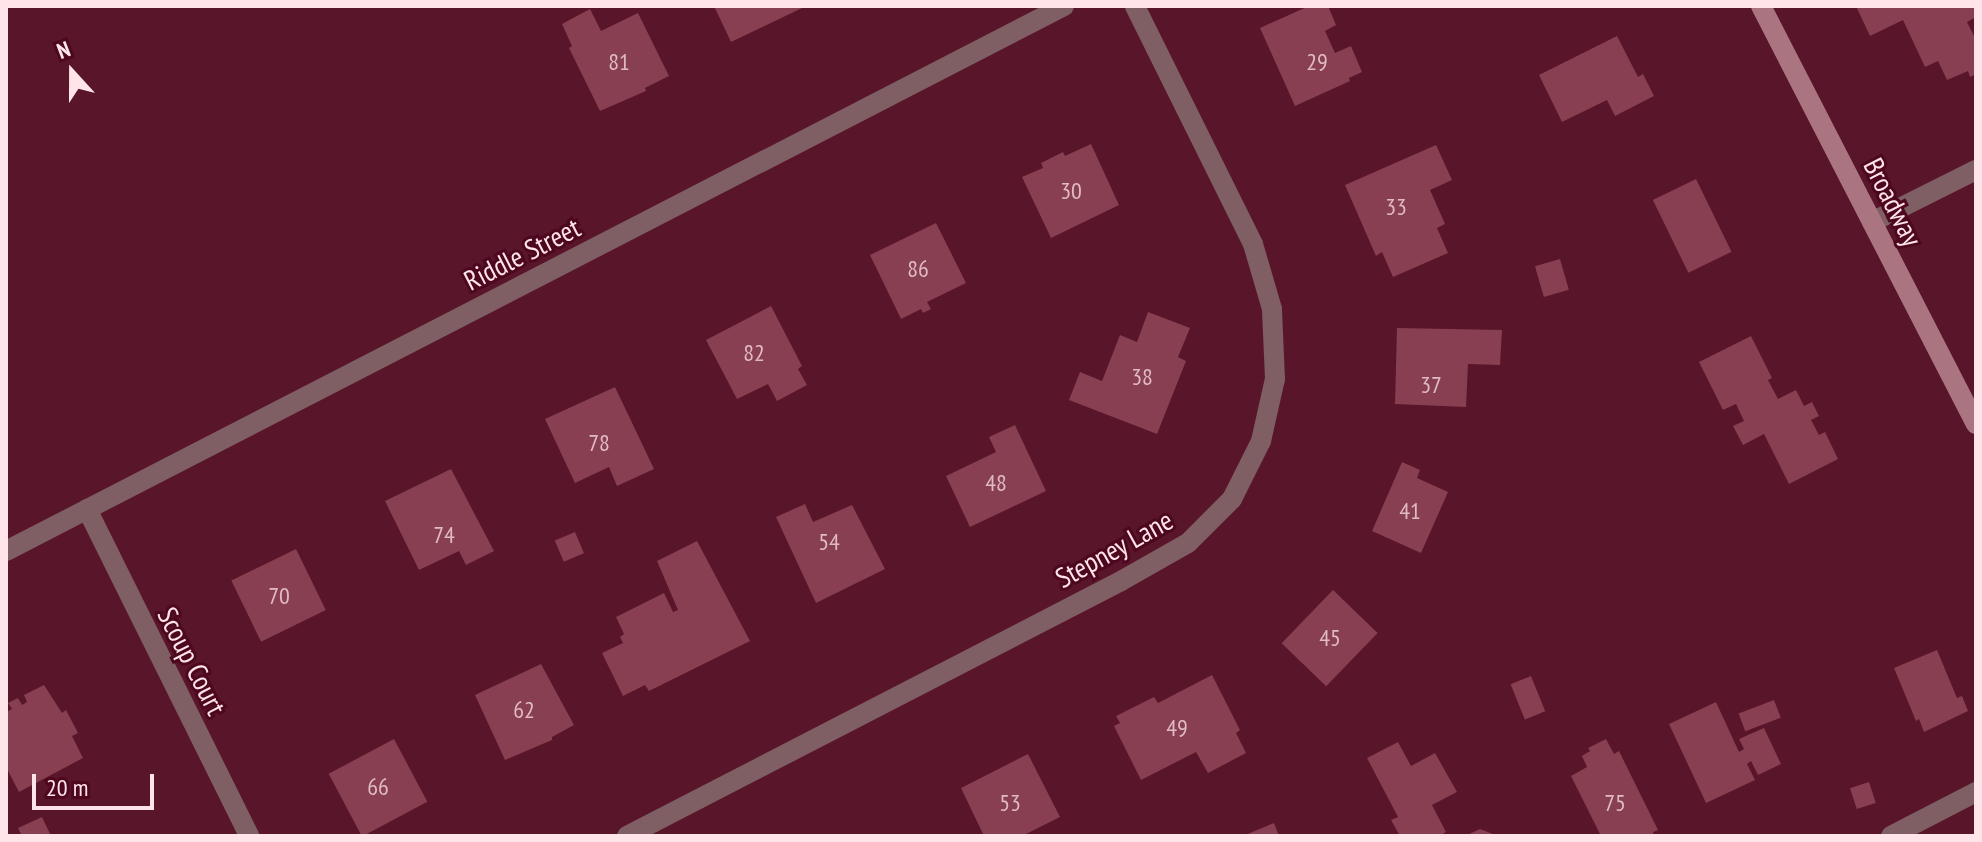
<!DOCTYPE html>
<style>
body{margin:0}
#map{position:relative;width:1982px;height:842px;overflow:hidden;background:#59152a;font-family:"PT Sans Narrow",sans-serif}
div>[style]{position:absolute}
.building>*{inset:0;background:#873f51;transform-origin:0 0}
.street>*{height:20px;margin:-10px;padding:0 10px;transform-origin:10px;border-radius:10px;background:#7f5e64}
.secondary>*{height:20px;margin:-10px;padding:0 10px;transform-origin:10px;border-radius:10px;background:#aa7580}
span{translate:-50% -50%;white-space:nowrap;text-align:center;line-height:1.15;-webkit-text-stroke:6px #4d0820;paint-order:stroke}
.number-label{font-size:24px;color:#e1bbc3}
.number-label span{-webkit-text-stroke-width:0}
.street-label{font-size:28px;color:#ffe4e9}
.frame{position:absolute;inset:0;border:8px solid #ffe4e9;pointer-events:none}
.north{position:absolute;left:32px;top:32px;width:80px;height:80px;-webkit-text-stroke:6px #4d0820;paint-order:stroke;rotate:339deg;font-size:22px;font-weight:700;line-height:32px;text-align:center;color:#ffe4e9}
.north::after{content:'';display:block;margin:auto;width:28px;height:36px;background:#ffe4e9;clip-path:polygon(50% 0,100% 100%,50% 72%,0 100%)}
.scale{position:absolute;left:32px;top:774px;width:122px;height:36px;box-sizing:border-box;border:4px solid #ffe4e9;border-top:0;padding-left:10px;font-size:24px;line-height:28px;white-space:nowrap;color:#ffe4e9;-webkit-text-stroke:6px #4d0820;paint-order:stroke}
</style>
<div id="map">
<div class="building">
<i style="clip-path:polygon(714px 6px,801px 6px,802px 8px,731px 42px)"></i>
<i style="clip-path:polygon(1309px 6px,1328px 6px,1336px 25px,1325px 31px,1335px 53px,1351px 46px,1362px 72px,1349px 78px,1350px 81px,1295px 106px,1260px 28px)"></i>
<i style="clip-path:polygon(1856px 6px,1974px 6px,1976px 17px,1967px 22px,1976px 40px,1976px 74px,1970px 77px,1968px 71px,1947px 80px,1938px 61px,1925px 67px,1903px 20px,1870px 36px)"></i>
<i style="clip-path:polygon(590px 9px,601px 31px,638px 13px,669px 76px,645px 88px,646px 91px,600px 111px,569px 48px,572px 46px,562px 24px)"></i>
<i style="clip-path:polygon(1617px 36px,1638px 77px,1643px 74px,1654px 96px,1615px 116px,1607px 100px,1562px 122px,1539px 75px)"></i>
<i style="clip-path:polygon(1091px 144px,1119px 205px,1051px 238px,1022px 177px,1043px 168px,1041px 163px,1063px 152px,1065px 156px)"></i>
<i style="clip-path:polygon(1436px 145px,1452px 180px,1430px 190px,1445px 224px,1437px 228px,1448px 253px,1393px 277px,1382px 252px,1376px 256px,1345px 185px)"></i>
<i style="left:1696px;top:179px;width:81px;height:48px;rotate:64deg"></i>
<i style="clip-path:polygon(936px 223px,966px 283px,927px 302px,931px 309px,923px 313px,921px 309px,901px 319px,870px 255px)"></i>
<i style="left:1560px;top:259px;width:32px;height:26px;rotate:74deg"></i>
<i style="clip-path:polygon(771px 306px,802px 366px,798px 369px,807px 385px,777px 401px,768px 384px,737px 399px,706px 340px)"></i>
<i style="clip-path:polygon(1148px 312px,1190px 328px,1178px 357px,1186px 361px,1157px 434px,1069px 400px,1080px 372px,1102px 381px,1120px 335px,1137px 342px)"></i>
<i style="clip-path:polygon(1397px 328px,1502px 330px,1500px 365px,1468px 364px,1466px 407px,1395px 404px)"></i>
<i style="clip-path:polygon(1751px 336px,1772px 378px,1768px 380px,1778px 399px,1796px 390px,1804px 406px,1812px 402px,1819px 416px,1811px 420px,1819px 435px,1825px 432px,1838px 459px,1789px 484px,1764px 434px,1743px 445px,1733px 426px,1744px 421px,1736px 404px,1723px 410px,1699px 362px)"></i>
<i style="clip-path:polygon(615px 387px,654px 469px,617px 486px,609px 467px,575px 483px,545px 419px)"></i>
<i style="clip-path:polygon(1015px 425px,1046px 491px,970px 527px,946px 476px,996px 452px,989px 437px)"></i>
<i style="clip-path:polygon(1402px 462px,1420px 470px,1417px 478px,1448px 492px,1421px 553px,1372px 531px)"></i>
<i style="clip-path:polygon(451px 469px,494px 551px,466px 565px,459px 551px,419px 570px,385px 501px)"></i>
<i style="clip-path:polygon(805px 504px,813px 522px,852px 505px,885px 569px,816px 603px,776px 517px)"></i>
<i style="left:575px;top:532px;width:23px;height:22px;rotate:67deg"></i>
<i style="clip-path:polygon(697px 541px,750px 641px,649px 691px,645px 685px,623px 696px,602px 653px,623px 643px,620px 637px,624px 634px,616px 617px,664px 593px,673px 612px,678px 610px,657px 561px)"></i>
<i style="left:296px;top:549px;width:68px;height:72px;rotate:64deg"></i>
<i style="left:1333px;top:590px;width:62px;height:74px;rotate:44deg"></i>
<i style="clip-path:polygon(1937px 650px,1957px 698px,1962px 696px,1968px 711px,1924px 732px,1919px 719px,1916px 721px,1894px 668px)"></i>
<i style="clip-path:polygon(541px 664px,574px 725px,552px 737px,552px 740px,505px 760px,475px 695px)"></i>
<i style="clip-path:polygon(1212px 675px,1240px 730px,1236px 733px,1246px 753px,1208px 773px,1196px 752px,1141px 780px,1114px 726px,1120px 723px,1116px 716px,1154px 697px,1158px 703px)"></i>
<i style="left:1531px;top:676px;width:38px;height:22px;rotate:68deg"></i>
<i style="clip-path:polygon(44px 685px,62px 713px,66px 710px,78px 733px,72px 736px,83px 758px,19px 792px,6px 767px,6px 712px,12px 709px,8px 703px,18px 698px,22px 705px,27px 702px,24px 695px)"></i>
<i style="left:1774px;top:700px;width:19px;height:38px;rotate:69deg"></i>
<i style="clip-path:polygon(1716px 702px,1739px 752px,1744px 749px,1739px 739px,1764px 728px,1781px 764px,1758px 775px,1751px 761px,1747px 764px,1755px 780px,1706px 803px,1669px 724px)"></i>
<i style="left:394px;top:739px;width:71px;height:74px;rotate:62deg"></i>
<i style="clip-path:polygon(1606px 739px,1614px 754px,1619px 751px,1658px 830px,1653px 832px,1654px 836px,1601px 836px,1571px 776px,1587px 767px,1582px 756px,1590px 751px,1588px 748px)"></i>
<i style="clip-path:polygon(1398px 742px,1411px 766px,1435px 753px,1457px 792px,1432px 805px,1446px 832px,1439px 836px,1400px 836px,1391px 820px,1398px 817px,1367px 758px)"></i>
<i style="clip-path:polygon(1028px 754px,1060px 817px,1022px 836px,984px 836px,961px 788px)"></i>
<i style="left:1869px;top:782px;width:22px;height:20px;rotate:72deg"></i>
<i style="clip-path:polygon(42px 817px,51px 836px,22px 836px,18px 828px)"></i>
<i style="clip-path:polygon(1274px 823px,1279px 836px,1243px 836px)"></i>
<i style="clip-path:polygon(1480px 829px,1498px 836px,1465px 836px)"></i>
</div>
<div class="street">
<i style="left:1872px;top:222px;width:116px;rotate:-26.6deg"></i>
<i style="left:87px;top:509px;width:365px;rotate:63.6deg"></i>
<i style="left:6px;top:551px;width:1190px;rotate:-27.25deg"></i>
<i style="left:627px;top:836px;width:556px;rotate:-27.3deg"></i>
<i style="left:1121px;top:581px;width:77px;rotate:-29.6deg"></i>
<i style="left:1188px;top:543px;width:62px;rotate:-45deg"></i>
<i style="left:1232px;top:499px;width:65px;rotate:-63.4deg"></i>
<i style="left:1261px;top:441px;width:64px;rotate:-77.3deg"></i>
<i style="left:1275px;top:379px;width:70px;rotate:-92.5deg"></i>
<i style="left:1272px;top:309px;width:68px;rotate:-106.3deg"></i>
<i style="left:1253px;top:244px;width:266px;rotate:-116.4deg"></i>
<i style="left:1891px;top:836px;width:96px;rotate:-27.4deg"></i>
</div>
<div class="secondary">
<i style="left:1761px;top:6px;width:470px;rotate:62.8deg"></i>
</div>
<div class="number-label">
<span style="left:619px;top:62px">81</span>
<span style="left:1317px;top:62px">29</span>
<span style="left:1071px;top:191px">30</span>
<span style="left:1396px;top:207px">33</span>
<span style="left:918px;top:269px">86</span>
<span style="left:754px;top:353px">82</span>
<span style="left:1142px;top:377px">38</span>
<span style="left:1431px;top:385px">37</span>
<span style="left:599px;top:443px">78</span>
<span style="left:996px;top:483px">48</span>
<span style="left:1410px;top:511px">41</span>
<span style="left:444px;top:535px">74</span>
<span style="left:829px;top:542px">54</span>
<span style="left:279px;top:596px">70</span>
<span style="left:1330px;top:638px">45</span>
<span style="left:524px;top:710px">62</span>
<span style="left:1177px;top:728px">49</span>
<span style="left:378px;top:787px">66</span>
<span style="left:1010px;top:803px">53</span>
<span style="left:1615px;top:803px">75</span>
</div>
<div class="street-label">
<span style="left:1893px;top:202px;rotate:63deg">Broadway</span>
<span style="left:522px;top:254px;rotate:-27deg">Riddle Street</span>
<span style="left:1114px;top:549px;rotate:-29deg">Stepney Lane</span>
<span style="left:192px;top:661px;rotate:63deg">Scoup Court</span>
</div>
<div class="frame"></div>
<div class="north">N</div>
<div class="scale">20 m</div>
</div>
